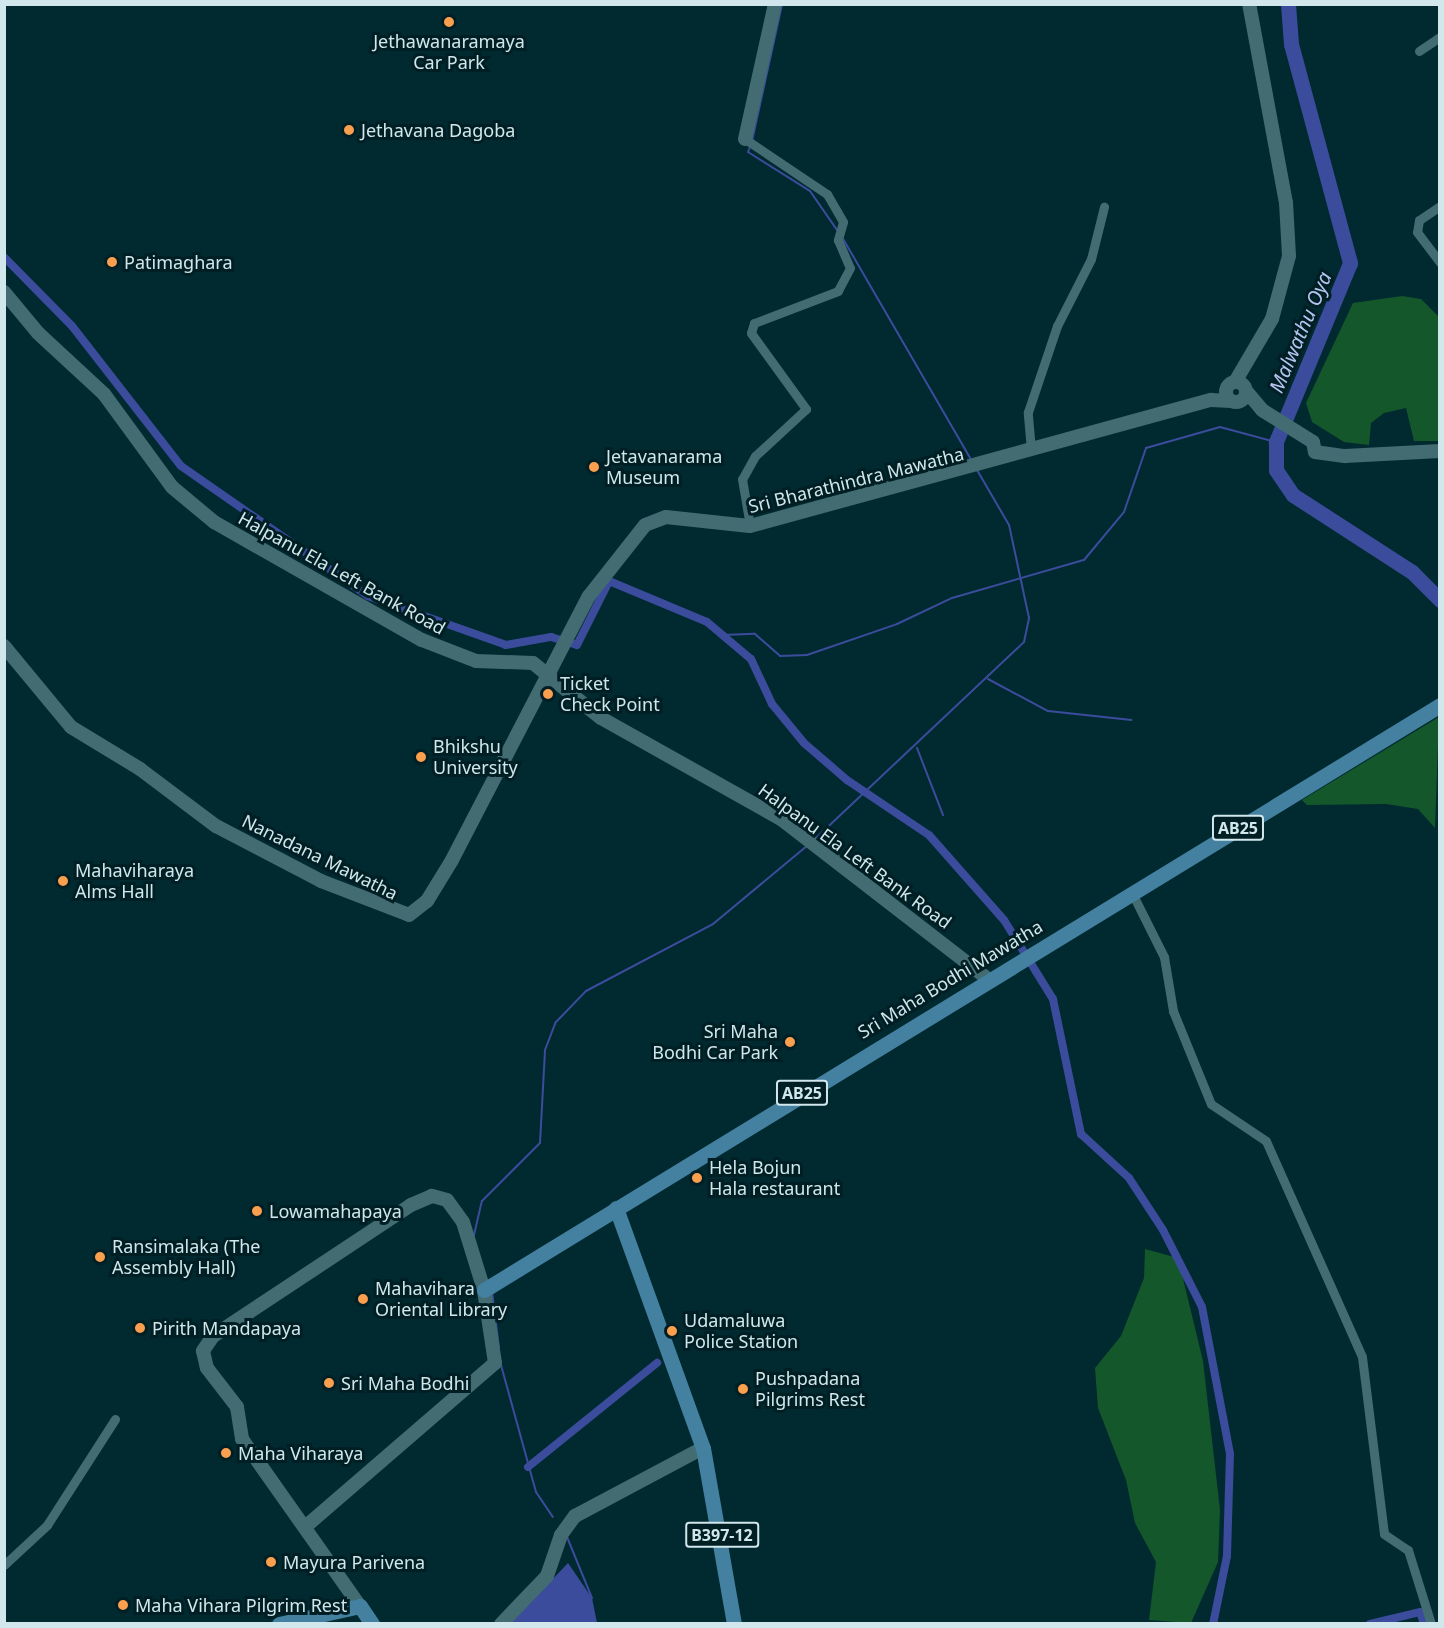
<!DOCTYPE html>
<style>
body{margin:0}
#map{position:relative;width:1444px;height:1628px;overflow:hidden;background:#002a30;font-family:"Noto Sans",sans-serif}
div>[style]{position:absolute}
.green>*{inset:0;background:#14572b}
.water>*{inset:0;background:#3b4c9c}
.stream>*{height:2px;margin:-1px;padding:0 1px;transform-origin:1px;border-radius:1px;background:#3b4c9c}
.canal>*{height:8px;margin:-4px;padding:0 4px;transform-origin:4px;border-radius:4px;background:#3b4c9c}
.river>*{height:15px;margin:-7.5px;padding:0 7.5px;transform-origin:7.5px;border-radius:7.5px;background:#3b4c9c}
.street>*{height:9px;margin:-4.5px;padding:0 4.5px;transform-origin:4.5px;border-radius:4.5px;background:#426b72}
.secondary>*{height:14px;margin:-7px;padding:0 7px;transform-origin:7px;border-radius:7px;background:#426b72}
.secondary>.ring{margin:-7px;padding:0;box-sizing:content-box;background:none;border:14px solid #426b72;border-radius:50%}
.primary>*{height:15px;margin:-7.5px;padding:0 7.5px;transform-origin:7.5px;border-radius:7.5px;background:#4480a0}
.dots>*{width:16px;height:16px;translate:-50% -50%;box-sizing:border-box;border:3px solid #001f24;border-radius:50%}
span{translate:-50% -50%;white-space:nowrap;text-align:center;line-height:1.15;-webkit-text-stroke:6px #001f24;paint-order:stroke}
.shield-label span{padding:2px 4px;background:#001f24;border:2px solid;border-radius:4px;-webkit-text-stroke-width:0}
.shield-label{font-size:16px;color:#d1e7eb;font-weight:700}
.poi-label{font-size:18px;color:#d1e7eb}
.left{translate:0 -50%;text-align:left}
.right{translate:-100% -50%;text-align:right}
.street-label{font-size:18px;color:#d1e7eb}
.water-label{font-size:20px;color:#b6c4f0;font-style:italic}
.frame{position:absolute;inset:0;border:6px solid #d1e7eb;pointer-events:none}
</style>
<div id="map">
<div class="green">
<i style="clip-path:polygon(1402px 296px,1421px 299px,1439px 317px,1439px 441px,1414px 441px,1406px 408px,1384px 413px,1371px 423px,1369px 445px,1344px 442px,1312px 422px,1306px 403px,1353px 303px)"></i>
<i style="clip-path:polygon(1439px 717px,1435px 828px,1418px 809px,1386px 804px,1307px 805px,1302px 800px)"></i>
<i style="clip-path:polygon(1145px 1249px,1178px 1258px,1203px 1361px,1220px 1510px,1218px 1562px,1191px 1623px,1149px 1620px,1156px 1562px,1135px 1523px,1126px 1480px,1098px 1408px,1095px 1368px,1121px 1336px,1144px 1278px)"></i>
</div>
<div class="water">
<i style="clip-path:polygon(568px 1563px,592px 1598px,597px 1623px,510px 1624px)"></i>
</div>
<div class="stream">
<i style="left:752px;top:141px;width:140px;rotate:-77.6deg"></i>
<i style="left:750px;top:147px;width:5px;rotate:112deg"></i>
<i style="left:748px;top:152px;width:73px;rotate:32.2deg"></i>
<i style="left:810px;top:191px;width:47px;rotate:55.3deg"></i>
<i style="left:842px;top:237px;width:259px;rotate:59.9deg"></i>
<i style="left:722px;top:635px;width:33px;rotate:-2deg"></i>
<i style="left:755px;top:634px;width:33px;rotate:41deg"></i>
<i style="left:780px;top:656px;width:27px;rotate:-2deg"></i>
<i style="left:807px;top:655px;width:95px;rotate:-19deg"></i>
<i style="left:897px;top:624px;width:61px;rotate:-25.3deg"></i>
<i style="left:952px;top:598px;width:137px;rotate:-16.1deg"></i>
<i style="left:1084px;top:560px;width:62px;rotate:-50.2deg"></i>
<i style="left:1124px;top:512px;width:68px;rotate:-71deg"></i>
<i style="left:1146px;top:448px;width:77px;rotate:-15.8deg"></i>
<i style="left:1220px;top:427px;width:58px;rotate:15deg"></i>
<i style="left:988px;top:679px;width:68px;rotate:28.1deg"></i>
<i style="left:1048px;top:711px;width:84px;rotate:6.1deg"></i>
<i style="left:917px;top:748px;width:72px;rotate:68.8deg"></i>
<i style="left:816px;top:838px;width:286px;rotate:-43.3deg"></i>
<i style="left:1024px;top:642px;width:25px;rotate:-78deg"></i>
<i style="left:1029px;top:618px;width:95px;rotate:-102.1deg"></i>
<i style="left:1009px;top:525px;width:66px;rotate:-120.1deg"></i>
<i style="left:474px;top:1235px;width:35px;rotate:-77deg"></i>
<i style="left:482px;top:1201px;width:82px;rotate:-45deg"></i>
<i style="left:540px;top:1143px;width:93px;rotate:-86.9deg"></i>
<i style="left:545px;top:1050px;width:30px;rotate:-69deg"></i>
<i style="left:556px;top:1022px;width:43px;rotate:-45.9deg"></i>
<i style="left:586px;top:991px;width:144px;rotate:-27.8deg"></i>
<i style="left:713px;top:924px;width:122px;rotate:-39.7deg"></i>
<i style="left:492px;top:1291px;width:57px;rotate:83deg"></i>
<i style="left:501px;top:1365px;width:132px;rotate:74.6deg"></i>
<i style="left:536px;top:1492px;width:30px;rotate:56deg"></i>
<i style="left:567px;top:1537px;width:66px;rotate:67.7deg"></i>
</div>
<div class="canal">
<i style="left:4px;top:257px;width:97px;rotate:45.4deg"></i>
<i style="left:72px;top:326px;width:177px;rotate:52.1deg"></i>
<i style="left:181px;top:466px;width:228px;rotate:34.8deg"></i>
<i style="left:368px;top:596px;width:146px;rotate:19.5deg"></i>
<i style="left:506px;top:645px;width:46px;rotate:-10.1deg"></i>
<i style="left:551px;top:637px;width:27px;rotate:17deg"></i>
<i style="left:577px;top:645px;width:72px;rotate:-63.4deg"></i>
<i style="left:609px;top:581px;width:106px;rotate:22.7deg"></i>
<i style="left:707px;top:622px;width:57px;rotate:40.1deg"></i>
<i style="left:751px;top:659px;width:50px;rotate:65deg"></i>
<i style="left:772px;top:704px;width:50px;rotate:50.6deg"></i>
<i style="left:804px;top:743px;width:57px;rotate:40.7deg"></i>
<i style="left:847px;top:780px;width:99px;rotate:33.9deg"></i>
<i style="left:929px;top:835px;width:113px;rotate:48.6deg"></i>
<i style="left:1004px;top:920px;width:93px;rotate:58.2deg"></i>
<i style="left:1053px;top:999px;width:138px;rotate:78.3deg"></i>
<i style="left:1081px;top:1134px;width:65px;rotate:42.5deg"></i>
<i style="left:1129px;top:1178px;width:62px;rotate:56.8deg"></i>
<i style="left:1163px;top:1230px;width:86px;rotate:63.1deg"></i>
<i style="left:1202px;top:1307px;width:150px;rotate:79.2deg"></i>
<i style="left:1230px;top:1454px;width:102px;rotate:91.7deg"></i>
<i style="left:1227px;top:1556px;width:69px;rotate:101.6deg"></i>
<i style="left:528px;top:1467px;width:166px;rotate:-38.9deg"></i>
<i style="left:1370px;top:1624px;width:51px;rotate:-13.5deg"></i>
<i style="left:1420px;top:1612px;width:13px;rotate:72deg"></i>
</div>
<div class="river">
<i style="left:1288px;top:4px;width:40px;rotate:85.7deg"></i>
<i style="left:1291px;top:44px;width:227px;rotate:74.9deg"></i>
<i style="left:1350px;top:263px;width:194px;rotate:112.5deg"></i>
<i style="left:1276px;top:442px;width:28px;rotate:90deg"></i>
<i style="left:1276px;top:470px;width:30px;rotate:56deg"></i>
<i style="left:1293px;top:495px;width:142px;rotate:32.9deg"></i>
<i style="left:1412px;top:572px;width:40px;rotate:45deg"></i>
</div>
<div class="street">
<i style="left:1419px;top:51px;width:25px;rotate:-34deg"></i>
<i style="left:745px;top:139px;width:99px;rotate:33.9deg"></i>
<i style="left:827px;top:194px;width:32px;rotate:60deg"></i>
<i style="left:843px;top:222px;width:19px;rotate:106deg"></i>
<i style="left:838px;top:240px;width:30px;rotate:67deg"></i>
<i style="left:850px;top:268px;width:26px;rotate:118deg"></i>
<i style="left:838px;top:291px;width:90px;rotate:159.1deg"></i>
<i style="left:754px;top:323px;width:10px;rotate:107deg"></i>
<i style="left:751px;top:333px;width:94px;rotate:54.1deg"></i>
<i style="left:806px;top:409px;width:69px;rotate:137.3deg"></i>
<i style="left:755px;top:456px;width:26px;rotate:119deg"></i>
<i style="left:742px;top:479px;width:48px;rotate:80.3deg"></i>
<i style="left:1440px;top:206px;width:25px;rotate:146deg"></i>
<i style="left:1419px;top:220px;width:12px;rotate:99deg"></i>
<i style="left:1417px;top:232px;width:39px;rotate:53deg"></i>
<i style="left:1031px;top:450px;width:38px;rotate:-95deg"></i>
<i style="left:1028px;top:412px;width:91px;rotate:-71.4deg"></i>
<i style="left:1057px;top:326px;width:75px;rotate:-63.1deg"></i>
<i style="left:1091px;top:259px;width:54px;rotate:-76deg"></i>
<i style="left:1132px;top:893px;width:72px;rotate:63.4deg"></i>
<i style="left:1164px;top:957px;width:55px;rotate:80.5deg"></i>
<i style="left:1173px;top:1011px;width:100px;rotate:67.8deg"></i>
<i style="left:1211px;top:1104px;width:66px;rotate:33.9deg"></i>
<i style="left:1266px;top:1141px;width:236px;rotate:66deg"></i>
<i style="left:1362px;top:1357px;width:178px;rotate:82.9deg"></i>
<i style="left:1384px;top:1534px;width:29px;rotate:34deg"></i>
<i style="left:1408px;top:1550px;width:77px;rotate:72.7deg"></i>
<i style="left:4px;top:1565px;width:59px;rotate:-42.9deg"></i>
<i style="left:47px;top:1525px;width:126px;rotate:-57.3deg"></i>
</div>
<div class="secondary">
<i style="left:745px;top:139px;width:138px;rotate:-77.5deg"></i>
<i style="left:4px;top:292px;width:53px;rotate:50.3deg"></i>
<i style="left:38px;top:333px;width:90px;rotate:42.7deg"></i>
<i style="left:104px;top:394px;width:115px;rotate:53.8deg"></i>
<i style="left:172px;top:487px;width:55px;rotate:39.8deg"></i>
<i style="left:214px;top:522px;width:239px;rotate:29.6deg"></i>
<i style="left:422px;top:640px;width:58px;rotate:21.3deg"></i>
<i style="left:476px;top:661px;width:57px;rotate:2deg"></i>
<i style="left:533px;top:663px;width:87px;rotate:39deg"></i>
<i style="left:601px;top:718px;width:206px;rotate:29.3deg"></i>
<i style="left:781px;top:819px;width:260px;rotate:37.7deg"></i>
<i class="ring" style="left:1226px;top:382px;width:6px;height:6px"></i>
<i style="left:1235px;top:382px;width:73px;rotate:-59.6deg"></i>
<i style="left:1272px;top:319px;width:65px;rotate:-74.9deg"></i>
<i style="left:1289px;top:256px;width:53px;rotate:-93.2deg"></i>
<i style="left:1286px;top:203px;width:202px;rotate:-100.5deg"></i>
<i style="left:1247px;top:392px;width:23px;rotate:50deg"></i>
<i style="left:1262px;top:410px;width:60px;rotate:32.1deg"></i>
<i style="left:1313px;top:442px;width:10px;rotate:79deg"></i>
<i style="left:1315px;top:452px;width:30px;rotate:8deg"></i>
<i style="left:1345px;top:456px;width:95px;rotate:-3deg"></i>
<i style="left:4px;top:646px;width:105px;rotate:50.4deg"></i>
<i style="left:71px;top:727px;width:81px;rotate:31.3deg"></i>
<i style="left:140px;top:769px;width:95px;rotate:36.9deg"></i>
<i style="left:216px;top:826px;width:119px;rotate:27.6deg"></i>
<i style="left:321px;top:881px;width:94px;rotate:21.1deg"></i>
<i style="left:409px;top:915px;width:23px;rotate:-38deg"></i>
<i style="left:427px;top:901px;width:48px;rotate:-58.6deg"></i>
<i style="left:452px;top:860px;width:297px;rotate:-62.6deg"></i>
<i style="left:589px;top:596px;width:90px;rotate:-51.7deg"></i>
<i style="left:645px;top:525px;width:22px;rotate:-21deg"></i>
<i style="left:666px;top:517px;width:84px;rotate:6.1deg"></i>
<i style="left:750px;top:526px;width:478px;rotate:-15.3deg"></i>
<i style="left:1211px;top:400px;width:20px;rotate:3deg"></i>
<i style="left:305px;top:1527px;width:251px;rotate:-40.8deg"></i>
<i style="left:495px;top:1363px;width:74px;rotate:-98.6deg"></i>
<i style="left:484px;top:1290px;width:71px;rotate:-107.2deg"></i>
<i style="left:463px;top:1222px;width:27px;rotate:-126deg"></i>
<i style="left:447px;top:1200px;width:16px;rotate:-165deg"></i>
<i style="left:432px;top:1196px;width:23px;rotate:157deg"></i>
<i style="left:411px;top:1205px;width:237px;rotate:146.5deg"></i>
<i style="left:213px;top:1336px;width:18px;rotate:124deg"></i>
<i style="left:203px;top:1351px;width:17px;rotate:77deg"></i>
<i style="left:207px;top:1368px;width:49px;rotate:52.4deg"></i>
<i style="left:237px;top:1407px;width:32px;rotate:81deg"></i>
<i style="left:242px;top:1439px;width:204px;rotate:54.8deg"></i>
<i style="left:501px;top:1624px;width:66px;rotate:-46.2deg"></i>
<i style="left:547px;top:1576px;width:43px;rotate:-71.1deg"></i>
<i style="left:561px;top:1535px;width:24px;rotate:-54deg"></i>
<i style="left:575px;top:1516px;width:145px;rotate:-28deg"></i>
</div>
<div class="primary">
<i style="left:616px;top:1208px;width:255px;rotate:70.1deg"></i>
<i style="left:703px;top:1448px;width:179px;rotate:80deg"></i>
<i style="left:484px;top:1290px;width:1121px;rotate:-31.46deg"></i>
<i style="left:279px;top:1624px;width:83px;rotate:-12.5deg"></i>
<i style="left:360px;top:1606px;width:22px;rotate:56deg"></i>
</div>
<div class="dots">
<i style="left:449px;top:22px;background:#fa9f4e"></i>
<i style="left:349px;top:130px;background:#fa9f4e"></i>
<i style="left:112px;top:262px;background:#fa9f4e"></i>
<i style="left:594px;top:467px;background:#fa9f4e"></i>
<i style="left:548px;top:694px;background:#fa9f4e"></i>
<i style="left:421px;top:757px;background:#fa9f4e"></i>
<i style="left:63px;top:881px;background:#fa9f4e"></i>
<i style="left:790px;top:1042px;background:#fa9f4e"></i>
<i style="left:697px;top:1178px;background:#fa9f4e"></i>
<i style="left:257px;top:1211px;background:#fa9f4e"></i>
<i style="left:100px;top:1257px;background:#fa9f4e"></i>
<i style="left:363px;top:1299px;background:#fa9f4e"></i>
<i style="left:140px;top:1328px;background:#fa9f4e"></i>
<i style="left:672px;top:1331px;background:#fa9f4e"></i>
<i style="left:329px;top:1383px;background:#fa9f4e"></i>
<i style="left:743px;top:1389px;background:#fa9f4e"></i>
<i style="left:226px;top:1453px;background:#fa9f4e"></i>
<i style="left:271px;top:1562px;background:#fa9f4e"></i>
<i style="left:123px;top:1605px;background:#fa9f4e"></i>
</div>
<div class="shield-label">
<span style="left:1238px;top:828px">AB25</span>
<span style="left:802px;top:1093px">AB25</span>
<span style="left:722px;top:1535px">B397-12</span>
</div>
<div class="poi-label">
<span style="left:449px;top:52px">Jethawanaramaya<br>Car Park</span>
<span class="left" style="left:361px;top:130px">Jethavana Dagoba</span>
<span class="left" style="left:124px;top:262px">Patimaghara</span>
<span class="left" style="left:606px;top:467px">Jetavanarama<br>Museum</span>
<span class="left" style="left:560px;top:694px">Ticket<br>Check Point</span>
<span class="left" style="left:433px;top:757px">Bhikshu<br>University</span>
<span class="left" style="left:75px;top:881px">Mahaviharaya<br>Alms Hall</span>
<span class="right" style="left:778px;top:1042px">Sri Maha<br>Bodhi Car Park</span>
<span class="left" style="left:709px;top:1178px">Hela Bojun<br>Hala restaurant</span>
<span class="left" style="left:269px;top:1211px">Lowamahapaya</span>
<span class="left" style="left:112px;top:1257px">Ransimalaka (The<br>Assembly Hall)</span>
<span class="left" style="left:375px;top:1299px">Mahavihara<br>Oriental Library</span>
<span class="left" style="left:684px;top:1331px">Udamaluwa<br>Police Station</span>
<span class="left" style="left:152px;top:1328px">Pirith Mandapaya</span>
<span class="left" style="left:755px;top:1389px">Pushpadana<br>Pilgrims Rest</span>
<span class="left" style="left:341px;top:1383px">Sri Maha Bodhi</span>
<span class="left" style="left:238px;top:1453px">Maha Viharaya</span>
<span class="left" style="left:283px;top:1562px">Mayura Parivena</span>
<span class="left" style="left:135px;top:1605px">Maha Vihara Pilgrim Rest</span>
</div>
<div class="street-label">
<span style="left:856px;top:480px;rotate:-14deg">Sri Bharathindra Mawatha</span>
<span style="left:342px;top:573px;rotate:29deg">Halpanu Ela Left Bank Road</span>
<span style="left:855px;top:856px;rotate:36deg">Halpanu Ela Left Bank Road</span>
<span style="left:320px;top:857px;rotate:26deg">Nanadana Mawatha</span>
<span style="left:950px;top:979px;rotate:-31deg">Sri Maha Bodhi Mawatha</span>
</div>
<div class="water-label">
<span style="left:1300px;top:332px;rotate:-67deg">Malwathu Oya</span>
</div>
<div class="frame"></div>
</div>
